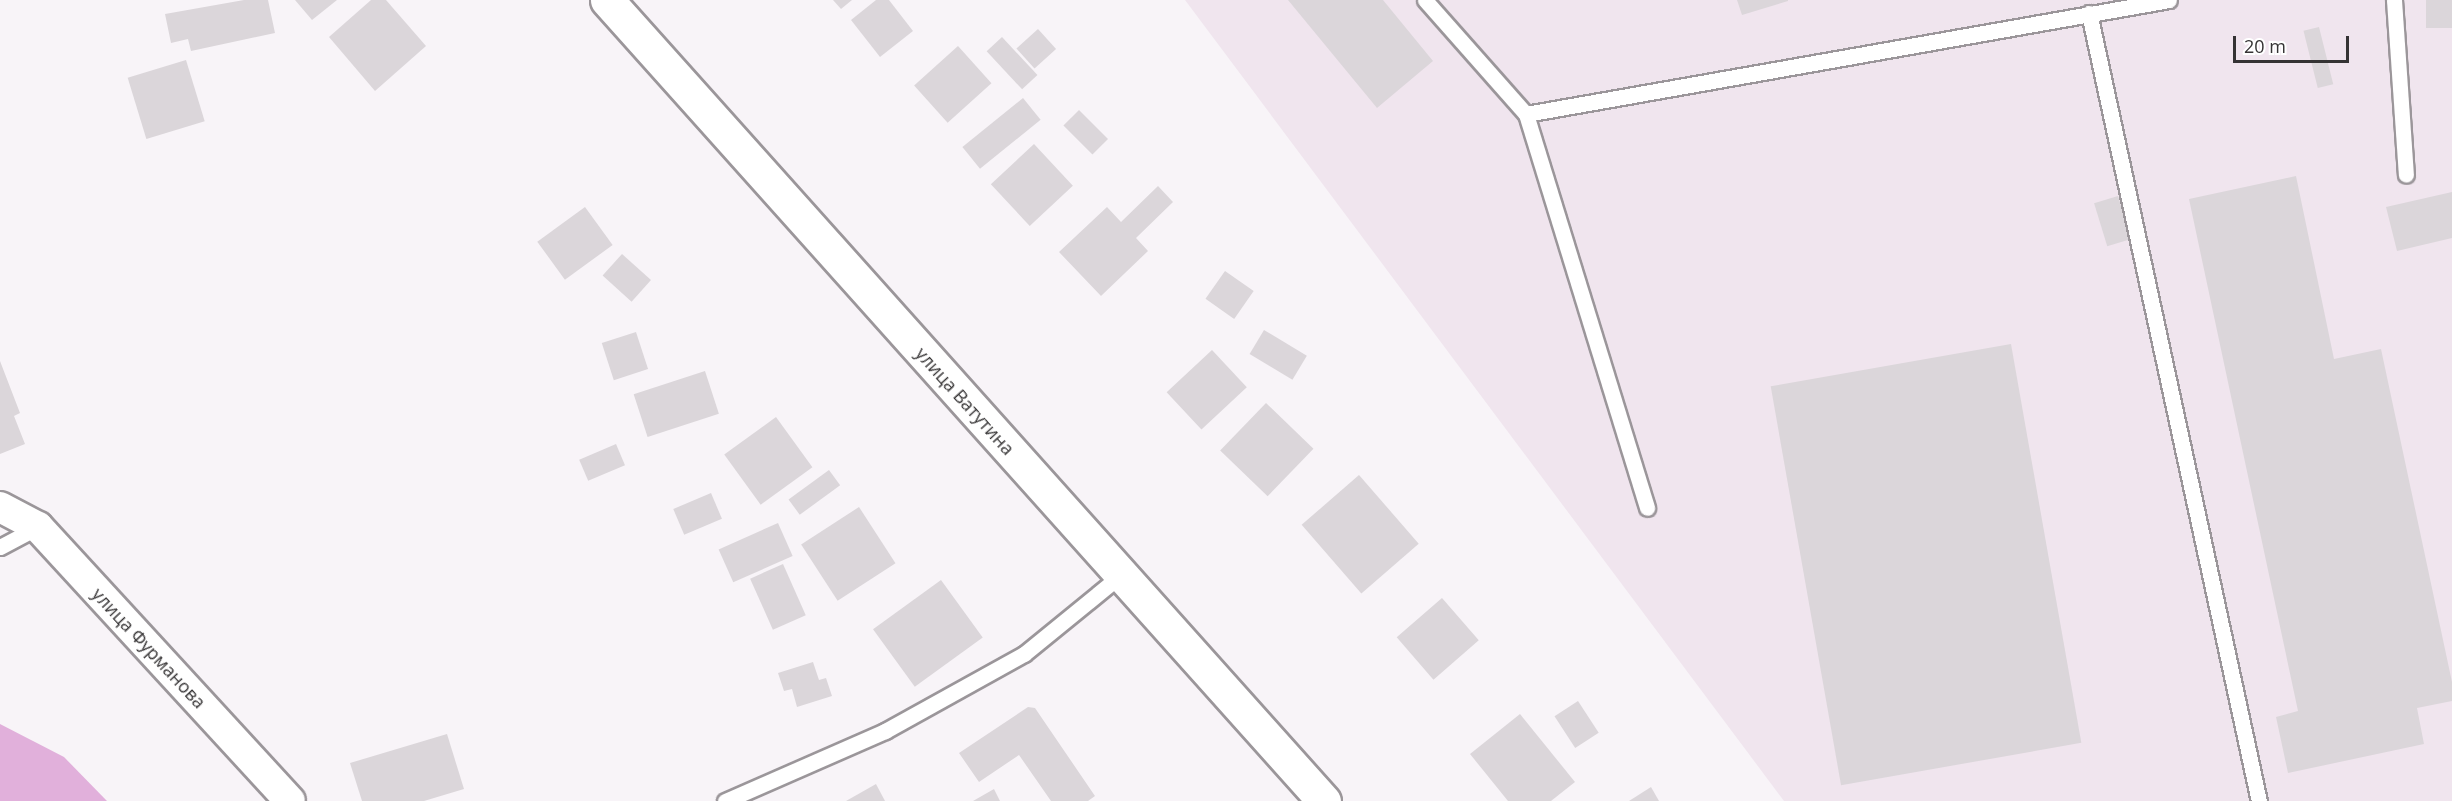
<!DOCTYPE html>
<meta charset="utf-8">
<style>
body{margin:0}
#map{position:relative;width:2452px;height:801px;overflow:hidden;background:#f8f4f8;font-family:"Open Sans",sans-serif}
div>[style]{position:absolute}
.built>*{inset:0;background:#f0e5ee}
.green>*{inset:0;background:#e1b0db}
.building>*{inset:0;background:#dbd6da;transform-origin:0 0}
.roads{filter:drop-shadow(2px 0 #9b969a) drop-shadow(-2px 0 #9b969a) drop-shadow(0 2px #9b969a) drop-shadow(0 -2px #9b969a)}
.service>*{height:15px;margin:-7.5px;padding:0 7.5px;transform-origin:7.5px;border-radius:7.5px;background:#fff}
.minor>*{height:30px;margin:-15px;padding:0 15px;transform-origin:15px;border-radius:15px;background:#fff}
.primary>*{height:33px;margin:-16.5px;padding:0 16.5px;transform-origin:16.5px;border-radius:16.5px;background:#fff}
span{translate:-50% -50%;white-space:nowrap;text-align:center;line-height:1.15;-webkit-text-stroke:5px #fff;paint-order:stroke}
.street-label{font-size:18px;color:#353334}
.scale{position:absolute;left:2233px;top:36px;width:116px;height:27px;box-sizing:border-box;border:3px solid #353334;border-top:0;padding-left:8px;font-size:18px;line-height:21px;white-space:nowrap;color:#353334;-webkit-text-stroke:4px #fff;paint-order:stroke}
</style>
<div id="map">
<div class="built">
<i style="clip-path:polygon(1185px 0,2452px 0,2452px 801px,1784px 801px)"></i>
</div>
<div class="green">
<i style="clip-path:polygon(0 724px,64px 757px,107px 801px,0 801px)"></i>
</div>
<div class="building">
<i style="clip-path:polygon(244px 0,268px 0,275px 33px,191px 51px,188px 39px,171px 43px,165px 14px)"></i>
<i style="clip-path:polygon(295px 0,337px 0,312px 20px)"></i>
<i style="clip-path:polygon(371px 0,386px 0,426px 46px,375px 91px,329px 37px)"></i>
<i style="clip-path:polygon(833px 0,852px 0,841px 9px)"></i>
<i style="clip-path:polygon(876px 0,889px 0,913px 31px,880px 57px,851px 20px)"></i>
<i style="clip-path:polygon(1288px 0,1383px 0,1433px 61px,1377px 108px)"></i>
<i style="clip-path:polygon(1737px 0,1788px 0,1788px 1px,1742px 15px)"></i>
<i style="left:2426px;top:0;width:26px;height:28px"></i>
<i style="left:2319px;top:27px;width:59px;height:16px;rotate:76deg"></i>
<i style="left:1038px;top:29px;width:27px;height:29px;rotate:48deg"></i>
<i style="left:1002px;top:37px;width:52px;height:21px;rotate:47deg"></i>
<i style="left:958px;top:46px;width:50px;height:59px;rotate:48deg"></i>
<i style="left:186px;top:60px;width:64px;height:61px;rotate:73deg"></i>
<i style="left:1023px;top:98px;width:28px;height:78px;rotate:51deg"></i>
<i style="left:1079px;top:110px;width:41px;height:22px;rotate:45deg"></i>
<i style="left:1034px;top:144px;width:57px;height:59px;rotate:47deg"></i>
<i style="clip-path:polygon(2296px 176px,2334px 359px,2381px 349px,2452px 682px,2452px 701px,2417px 708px,2424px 744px,2288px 773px,2276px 717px,2298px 711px,2189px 199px)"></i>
<i style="clip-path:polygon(1158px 186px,1173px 202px,1136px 238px,1148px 251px,1101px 296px,1059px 252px,1107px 207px,1121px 222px)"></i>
<i style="clip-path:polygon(2452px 192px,2452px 238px,2397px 251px,2386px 207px)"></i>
<i style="left:2118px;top:196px;width:45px;height:25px;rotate:73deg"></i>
<i style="left:585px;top:207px;width:47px;height:59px;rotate:54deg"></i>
<i style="left:622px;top:254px;width:39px;height:29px;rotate:42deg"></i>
<i style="left:1225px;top:271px;width:35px;height:34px;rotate:35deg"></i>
<i style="left:1264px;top:330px;width:50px;height:28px;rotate:31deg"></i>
<i style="left:636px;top:332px;width:39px;height:36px;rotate:72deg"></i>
<i style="left:2011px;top:344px;width:405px;height:244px;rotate:80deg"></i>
<i style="left:1212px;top:350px;width:51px;height:62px;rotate:47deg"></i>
<i style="clip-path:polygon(0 361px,20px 413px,14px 416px,25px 444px,0 454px)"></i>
<i style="left:705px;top:371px;width:45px;height:75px;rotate:72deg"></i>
<i style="left:1266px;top:403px;width:66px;height:66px;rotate:44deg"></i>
<i style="left:776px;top:417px;width:62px;height:64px;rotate:54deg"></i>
<i style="left:616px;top:444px;width:23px;height:40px;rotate:67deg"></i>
<i style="left:829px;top:470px;width:19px;height:50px;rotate:54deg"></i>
<i style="left:1359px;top:475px;width:91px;height:76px;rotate:49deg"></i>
<i style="left:711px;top:493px;width:28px;height:41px;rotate:67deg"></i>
<i style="left:859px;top:507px;width:67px;height:69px;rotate:57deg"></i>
<i style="left:778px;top:523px;width:36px;height:65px;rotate:66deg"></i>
<i style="left:783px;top:564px;width:56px;height:36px;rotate:66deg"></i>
<i style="left:941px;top:580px;width:71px;height:84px;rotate:54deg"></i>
<i style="left:1442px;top:598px;width:56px;height:60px;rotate:49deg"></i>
<i style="clip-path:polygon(813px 662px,819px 680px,826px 678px,832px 696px,797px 707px,792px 689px,784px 691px,778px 673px)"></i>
<i style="left:1578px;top:701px;width:38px;height:28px;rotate:57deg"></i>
<i style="clip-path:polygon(1028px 707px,1035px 708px,1095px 796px,1088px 801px,1051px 801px,1019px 755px,979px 782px,959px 753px)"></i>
<i style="clip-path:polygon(1520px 714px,1575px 782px,1551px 801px,1508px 801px,1470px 754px)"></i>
<i style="clip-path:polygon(447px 734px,464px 789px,424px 801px,362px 801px,350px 763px)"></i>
<i style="clip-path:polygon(876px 784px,885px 801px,846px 801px)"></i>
<i style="clip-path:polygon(1651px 787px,1659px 801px,1629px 801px)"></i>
<i style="clip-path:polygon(994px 789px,1000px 801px,973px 801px)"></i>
</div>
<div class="roads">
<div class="service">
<i style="left:1425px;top:0;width:152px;rotate:48.5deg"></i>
<i style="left:1526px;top:114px;width:412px;rotate:72.9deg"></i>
<i style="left:2394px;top:0;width:175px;rotate:86.1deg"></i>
<i style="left:2089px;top:13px;width:806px;rotate:77.83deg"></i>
<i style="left:1526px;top:114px;width:653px;rotate:-10.05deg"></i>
<i style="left:0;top:547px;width:43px;rotate:-27.8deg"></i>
<i style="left:725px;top:801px;width:175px;rotate:-23.6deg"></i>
<i style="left:885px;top:731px;width:159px;rotate:-29deg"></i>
<i style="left:1024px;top:654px;width:125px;rotate:-39.2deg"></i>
</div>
<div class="minor">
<i style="left:0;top:507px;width:43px;rotate:27.8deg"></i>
<i style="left:38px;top:527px;width:372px;rotate:47.4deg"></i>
</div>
<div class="primary">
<i style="left:607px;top:0;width:1075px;rotate:48.17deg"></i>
</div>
</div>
<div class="street-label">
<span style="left:965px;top:401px;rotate:48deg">улица Ватутина</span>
<span style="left:149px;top:648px;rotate:47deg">улица Фурманова</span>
</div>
<div class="scale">20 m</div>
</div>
